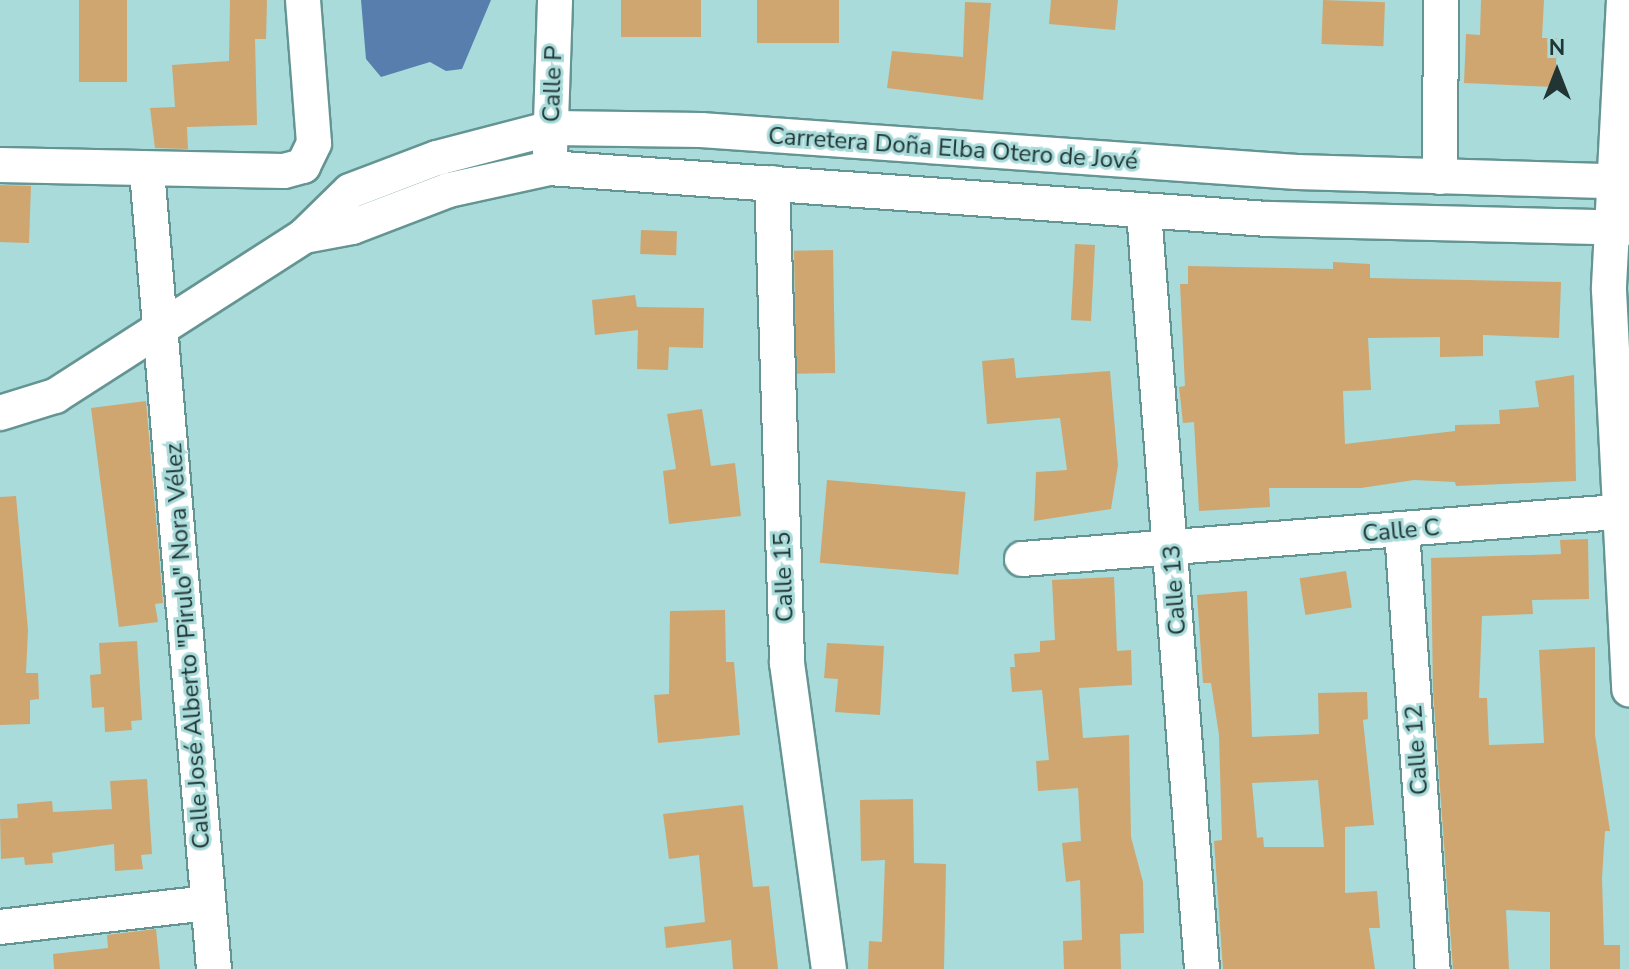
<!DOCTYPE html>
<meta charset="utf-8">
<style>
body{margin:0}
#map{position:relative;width:1629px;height:969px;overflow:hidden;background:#a8dbd9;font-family:"Nunito Sans",sans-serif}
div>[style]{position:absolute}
.water>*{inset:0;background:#577ead}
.building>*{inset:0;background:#cfa670;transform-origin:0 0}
.roads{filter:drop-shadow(2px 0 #649593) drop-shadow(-2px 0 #649593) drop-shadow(0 2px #649593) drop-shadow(0 -2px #649593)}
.minor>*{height:34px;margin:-17px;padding:0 17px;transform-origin:17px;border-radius:17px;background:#fff}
span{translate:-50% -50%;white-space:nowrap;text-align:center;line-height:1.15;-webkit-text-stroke:6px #a8dbd9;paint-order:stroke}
.street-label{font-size:24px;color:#213535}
.north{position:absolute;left:1517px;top:32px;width:80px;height:80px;-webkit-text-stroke:6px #a8dbd9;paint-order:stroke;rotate:0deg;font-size:22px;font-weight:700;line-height:32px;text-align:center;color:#213535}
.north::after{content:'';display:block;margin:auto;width:28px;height:36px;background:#213535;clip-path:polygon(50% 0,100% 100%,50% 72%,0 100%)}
</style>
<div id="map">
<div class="water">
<i style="clip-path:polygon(361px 0,491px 0,462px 69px,446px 71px,430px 62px,381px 77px,366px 59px)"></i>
</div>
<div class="building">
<i style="left:79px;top:0;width:48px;height:82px"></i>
<i style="clip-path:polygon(230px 0,267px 0,266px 39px,255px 39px,257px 125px,187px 127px,188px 149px,155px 148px,150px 108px,175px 107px,172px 65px,229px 61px)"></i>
<i style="left:621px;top:0;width:80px;height:37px"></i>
<i style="left:757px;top:0;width:82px;height:43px"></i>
<i style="clip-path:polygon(1051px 0,1118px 0,1115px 30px,1049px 24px)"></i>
<i style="left:1323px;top:0;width:62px;height:44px;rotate:2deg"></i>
<i style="clip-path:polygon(1481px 0,1544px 0,1542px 38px,1557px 38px,1555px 87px,1464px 83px,1466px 34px,1480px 35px)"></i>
<i style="clip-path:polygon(965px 2px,991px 3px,983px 100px,887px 88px,892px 51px,963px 57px)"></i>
<i style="left:0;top:185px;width:31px;height:57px;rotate:2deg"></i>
<i style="left:641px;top:230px;width:36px;height:24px;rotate:2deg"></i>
<i style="left:1075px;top:244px;width:20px;height:76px;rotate:3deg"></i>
<i style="left:833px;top:250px;width:123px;height:39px;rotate:89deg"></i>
<i style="clip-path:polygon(1333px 262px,1370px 264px,1370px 278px,1561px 282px,1559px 338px,1483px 335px,1483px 356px,1440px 357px,1440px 337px,1368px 338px,1371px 390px,1343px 391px,1345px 444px,1455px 431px,1455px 425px,1500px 424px,1499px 410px,1539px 407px,1535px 381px,1574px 375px,1576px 481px,1456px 486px,1455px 482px,1414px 480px,1361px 488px,1269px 488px,1270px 507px,1199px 511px,1194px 422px,1183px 423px,1179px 387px,1185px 386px,1180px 284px,1188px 284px,1188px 266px,1333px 269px)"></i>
<i style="clip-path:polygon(635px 295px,637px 307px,704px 308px,703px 348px,669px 347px,668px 370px,637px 369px,638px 330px,595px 335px,592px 300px)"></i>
<i style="clip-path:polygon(1014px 358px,1016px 378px,1110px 371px,1118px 465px,1111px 509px,1034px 521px,1036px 472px,1067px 470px,1060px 418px,987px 424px,982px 361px)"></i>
<i style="clip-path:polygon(146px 401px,163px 603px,155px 604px,158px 622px,119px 627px,91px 408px)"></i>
<i style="clip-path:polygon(702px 409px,711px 466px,735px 463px,741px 516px,669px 524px,663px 471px,676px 469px,667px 414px)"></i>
<i style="left:827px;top:480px;width:139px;height:83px;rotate:5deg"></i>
<i style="clip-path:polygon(16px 496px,28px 630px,26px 673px,38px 673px,39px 699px,30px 700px,30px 724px,0 725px,0 497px)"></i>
<i style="clip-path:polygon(1588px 539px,1589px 599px,1532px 600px,1533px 614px,1482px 616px,1479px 698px,1487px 698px,1489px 745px,1544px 743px,1539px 650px,1595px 647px,1595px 735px,1610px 831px,1605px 831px,1602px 878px,1604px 945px,1620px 945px,1620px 969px,1550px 969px,1550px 912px,1506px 910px,1509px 969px,1453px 969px,1433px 690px,1431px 558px,1561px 554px,1560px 540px)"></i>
<i style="left:1346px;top:571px;width:37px;height:47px;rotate:81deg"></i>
<i style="clip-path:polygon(1114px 577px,1117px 651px,1131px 650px,1132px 685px,1079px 688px,1083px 738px,1129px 735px,1131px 837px,1143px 882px,1144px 933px,1120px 934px,1121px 969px,1064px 969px,1063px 941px,1082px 940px,1080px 880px,1066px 882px,1062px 843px,1081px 841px,1078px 788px,1038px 791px,1036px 761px,1049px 760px,1042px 690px,1012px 692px,1010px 667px,1015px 667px,1014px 654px,1040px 652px,1040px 641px,1055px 640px,1052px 580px)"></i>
<i style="clip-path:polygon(evenodd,1247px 591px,1252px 737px,1319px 734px,1318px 693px,1367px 692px,1368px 719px,1363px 720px,1374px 825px,1345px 827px,1345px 893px,1377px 891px,1380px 928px,1369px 928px,1375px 969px,1223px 969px,1214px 841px,1222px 840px,1219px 735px,1211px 683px,1203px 683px,1197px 595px,1247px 591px,1318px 780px,1324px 847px,1264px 847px,1263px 837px,1257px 838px,1252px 783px,1318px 780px)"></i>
<i style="clip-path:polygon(725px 610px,726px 662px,734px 662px,740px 735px,658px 743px,654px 695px,669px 694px,670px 611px)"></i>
<i style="clip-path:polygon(137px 641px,142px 720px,131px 721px,132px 730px,105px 732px,104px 707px,92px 708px,90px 675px,101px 674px,99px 643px)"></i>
<i style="clip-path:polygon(827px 643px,884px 646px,880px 715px,835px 712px,838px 679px,824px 678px)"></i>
<i style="clip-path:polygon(147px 779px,152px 854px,141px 855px,143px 869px,115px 871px,114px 844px,52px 853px,53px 863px,25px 865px,24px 857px,1px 859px,0 819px,18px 818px,17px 804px,52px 801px,53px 812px,112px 809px,110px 781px)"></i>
<i style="clip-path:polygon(913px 799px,914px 863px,946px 864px,944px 969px,868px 969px,869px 941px,882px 942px,885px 860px,861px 861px,860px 800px)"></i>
<i style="clip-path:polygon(743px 805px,753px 887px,769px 886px,778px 969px,733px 969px,731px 940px,666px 948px,664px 927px,705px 922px,699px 855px,669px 859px,663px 814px)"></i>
<i style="clip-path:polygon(156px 929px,160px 969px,54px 969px,53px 954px,108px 948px,107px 935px)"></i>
</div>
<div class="roads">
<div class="minor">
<i style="left:1624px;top:0;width:290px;rotate:93deg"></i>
<i style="left:1609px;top:290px;width:400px;rotate:87.1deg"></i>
<i style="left:550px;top:152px;width:152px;rotate:-88.1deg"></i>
<i style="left:0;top:165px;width:284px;rotate:1.2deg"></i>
<i style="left:284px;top:171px;width:20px;rotate:-15deg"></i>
<i style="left:303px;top:166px;width:25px;rotate:-64deg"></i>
<i style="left:314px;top:143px;width:143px;rotate:-94.4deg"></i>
<i style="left:147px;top:171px;width:801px;rotate:85.2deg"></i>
<i style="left:1440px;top:177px;width:177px;rotate:-89.7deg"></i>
<i style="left:772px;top:183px;width:480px;rotate:88.2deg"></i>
<i style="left:787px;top:663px;width:309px;rotate:82.2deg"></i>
<i style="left:1144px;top:212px;width:759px;rotate:85.62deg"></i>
<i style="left:304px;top:236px;width:49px;rotate:-10.6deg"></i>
<i style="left:352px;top:227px;width:104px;rotate:-20.9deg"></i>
<i style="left:449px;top:190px;width:102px;rotate:-12.4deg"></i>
<i style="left:549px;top:168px;width:721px;rotate:4.06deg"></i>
<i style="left:1268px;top:219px;width:361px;rotate:1.4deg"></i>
<i style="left:0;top:413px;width:58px;rotate:-17.2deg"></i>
<i style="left:55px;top:396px;width:296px;rotate:-32.7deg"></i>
<i style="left:304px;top:236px;width:64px;rotate:-44.4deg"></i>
<i style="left:350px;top:191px;width:93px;rotate:-20.8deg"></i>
<i style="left:437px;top:158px;width:119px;rotate:-14.6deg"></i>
<i style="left:552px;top:128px;width:149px;rotate:0.8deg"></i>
<i style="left:701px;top:130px;width:597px;rotate:4.03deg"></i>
<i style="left:1297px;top:172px;width:332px;rotate:1.7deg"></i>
<i style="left:1402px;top:531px;width:439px;rotate:86deg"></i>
<i style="left:1022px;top:559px;width:609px;rotate:-4.52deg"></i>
<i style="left:0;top:927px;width:209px;rotate:-6.6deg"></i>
</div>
</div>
<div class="street-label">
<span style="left:553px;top:84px;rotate:-88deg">Calle P</span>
<span style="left:953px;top:149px;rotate:4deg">Carretera Doña Elba Otero de Jové</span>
<span style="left:1401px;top:531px;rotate:-5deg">Calle C</span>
<span style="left:784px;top:577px;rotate:-92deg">Calle 15</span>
<span style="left:1175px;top:590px;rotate:-94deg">Calle 13</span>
<span style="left:188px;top:646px;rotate:-94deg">Calle José Alberto "Pirulo" Nora Vélez</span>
<span style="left:1417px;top:750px;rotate:-94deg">Calle 12</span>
</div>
<div class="north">N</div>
</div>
